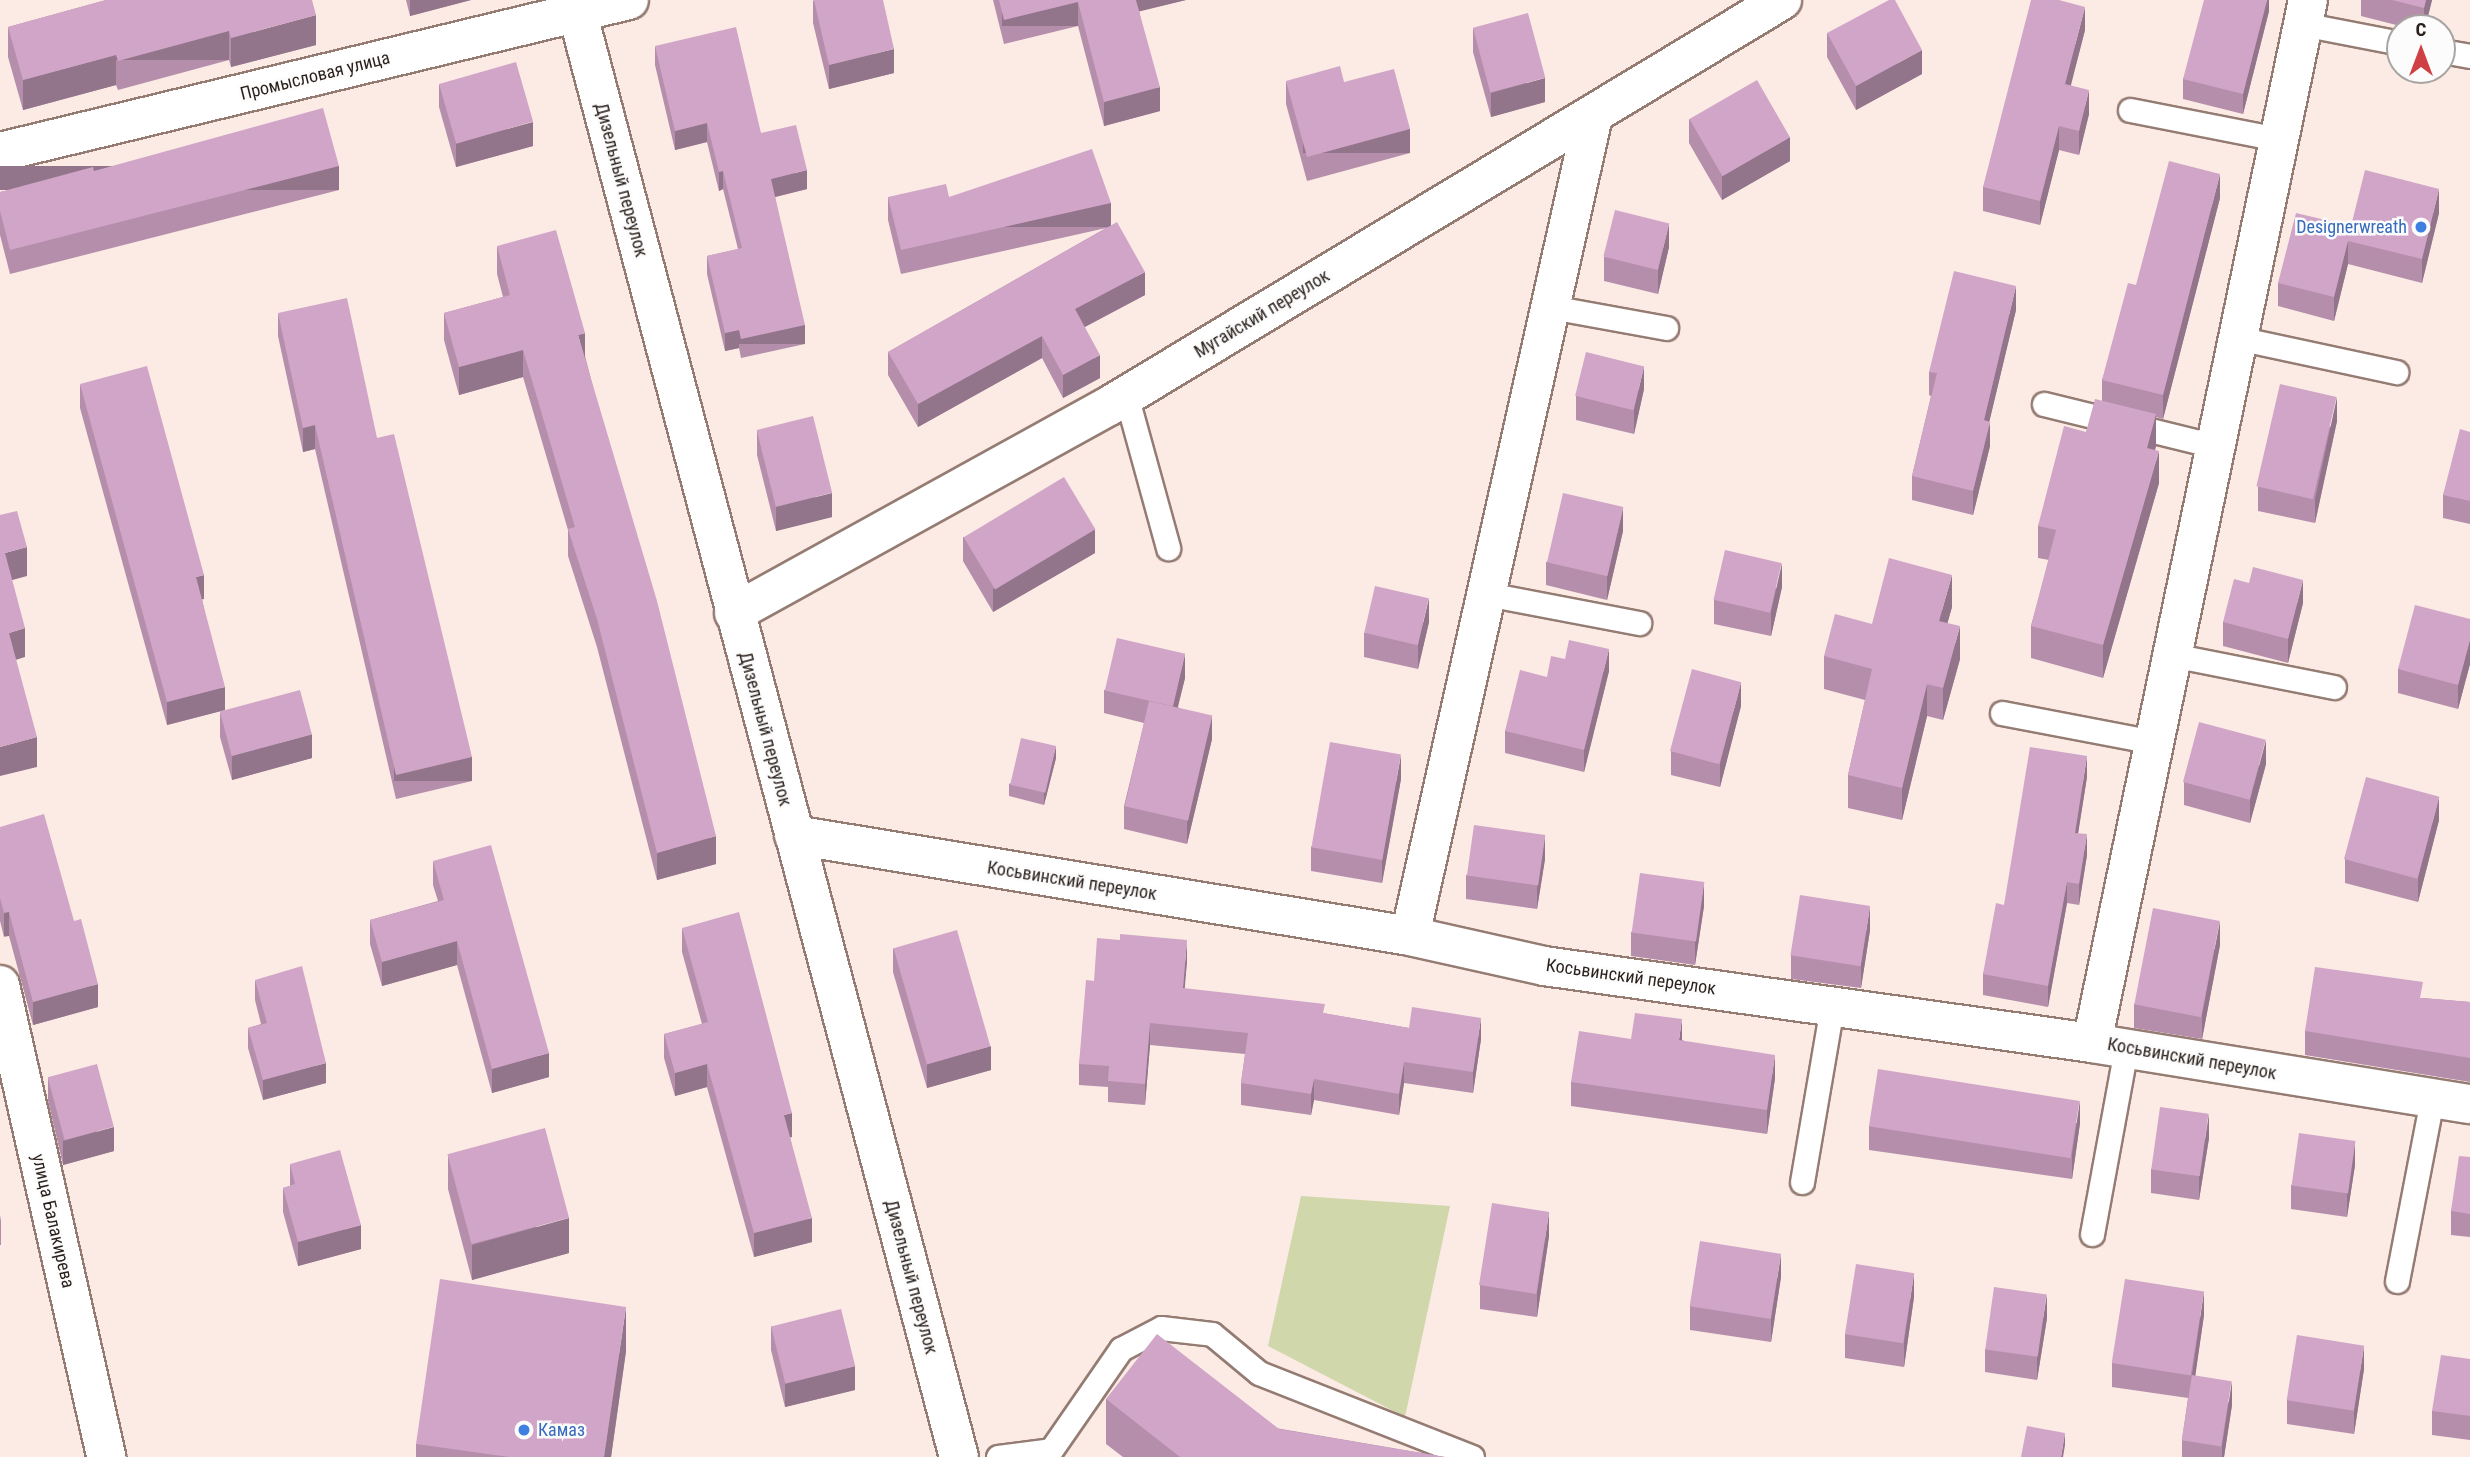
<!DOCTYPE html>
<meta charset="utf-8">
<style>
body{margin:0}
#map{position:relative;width:2470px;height:1457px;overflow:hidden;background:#fbebe4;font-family:"Roboto Condensed",sans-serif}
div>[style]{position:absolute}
.green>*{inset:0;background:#d0d7ab}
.roads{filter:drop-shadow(2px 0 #957c73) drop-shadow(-2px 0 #957c73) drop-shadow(0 2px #957c73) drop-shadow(0 -2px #957c73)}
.service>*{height:23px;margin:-11.5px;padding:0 11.5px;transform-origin:11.5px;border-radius:11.5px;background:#fff}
.minor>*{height:38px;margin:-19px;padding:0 19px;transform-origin:19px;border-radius:19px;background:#fff}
.wall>*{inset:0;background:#b48eab}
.shaded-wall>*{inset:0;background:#92748b;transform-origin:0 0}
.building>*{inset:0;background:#d1a5c7;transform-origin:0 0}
.dots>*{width:19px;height:19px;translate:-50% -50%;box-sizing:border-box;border:4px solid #fcfcfc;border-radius:50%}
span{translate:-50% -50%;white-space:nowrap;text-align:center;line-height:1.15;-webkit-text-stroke:5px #fcfcfc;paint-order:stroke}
.street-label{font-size:18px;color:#291f1b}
.shop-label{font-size:18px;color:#366cbe}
.right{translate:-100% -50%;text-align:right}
.left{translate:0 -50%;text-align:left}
.north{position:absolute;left:2386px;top:14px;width:70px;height:70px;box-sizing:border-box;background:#fcfcfc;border:2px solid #a8a4a2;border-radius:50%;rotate:0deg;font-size:19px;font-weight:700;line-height:28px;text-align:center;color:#291f1b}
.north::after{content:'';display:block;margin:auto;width:24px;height:32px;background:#cf4045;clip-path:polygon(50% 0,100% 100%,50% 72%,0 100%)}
</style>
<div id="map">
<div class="green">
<i style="clip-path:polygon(1301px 1196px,1450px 1206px,1405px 1417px,1268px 1346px)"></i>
</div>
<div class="roads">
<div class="service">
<i style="left:2302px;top:24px;width:100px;rotate:11deg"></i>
<i style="left:2442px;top:51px;width:28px;rotate:10deg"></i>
<i style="left:2130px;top:110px;width:151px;rotate:11.1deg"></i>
<i style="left:1551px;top:307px;width:117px;rotate:10.3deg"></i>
<i style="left:2237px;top:338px;width:163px;rotate:12.1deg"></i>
<i style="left:1126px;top:395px;width:159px;rotate:74.6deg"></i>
<i style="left:2044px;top:404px;width:176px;rotate:13.8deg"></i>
<i style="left:1487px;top:594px;width:155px;rotate:10.8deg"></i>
<i style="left:2172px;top:655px;width:165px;rotate:11.2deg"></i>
<i style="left:2002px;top:713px;width:155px;rotate:10.8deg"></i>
<i style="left:1802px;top:1182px;width:179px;rotate:-80.3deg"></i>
<i style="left:2092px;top:1234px;width:188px;rotate:-79.6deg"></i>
<i style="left:2397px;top:1281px;width:185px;rotate:-79.1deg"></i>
<i style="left:998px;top:1457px;width:53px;rotate:-7.5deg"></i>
<i style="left:1051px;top:1450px;width:123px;rotate:-55.3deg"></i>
<i style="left:1121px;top:1349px;width:45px;rotate:-27.7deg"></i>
<i style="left:1161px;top:1328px;width:51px;rotate:6.7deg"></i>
<i style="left:1212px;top:1334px;width:61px;rotate:39.7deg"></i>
<i style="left:1259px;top:1373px;width:229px;rotate:21.5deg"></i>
</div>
<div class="minor">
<i style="left:574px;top:0;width:1507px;rotate:75.2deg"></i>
<i style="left:0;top:152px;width:647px;rotate:-13.59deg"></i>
<i style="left:734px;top:613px;width:428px;rotate:-28.9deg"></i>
<i style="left:1109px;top:406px;width:786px;rotate:-31.1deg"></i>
<i style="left:794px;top:835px;width:624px;rotate:9.31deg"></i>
<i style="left:1410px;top:936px;width:137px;rotate:12.6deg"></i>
<i style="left:1544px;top:966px;width:553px;rotate:8deg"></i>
<i style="left:2092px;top:1043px;width:383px;rotate:9.2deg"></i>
<i style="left:1410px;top:936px;width:840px;rotate:-77.42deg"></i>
<i style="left:0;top:985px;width:484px;rotate:77.3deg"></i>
<i style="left:2092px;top:1043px;width:1065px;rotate:-78.3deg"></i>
</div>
</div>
<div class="wall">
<i style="clip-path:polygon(106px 0,316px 45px,231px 67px,229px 60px,118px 90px,116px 85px,23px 110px,8px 57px,8px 27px)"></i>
<i style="clip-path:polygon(406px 0,471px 0,410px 16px)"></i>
<i style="clip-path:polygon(813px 0,894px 73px,829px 89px,813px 23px)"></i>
<i style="clip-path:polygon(993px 0,1186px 0,1139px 11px,1160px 111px,1104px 126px,1078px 26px,1004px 44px)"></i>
<i style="clip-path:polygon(2269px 0,2269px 11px,2243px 114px,2183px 99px,2183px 79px)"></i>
<i style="clip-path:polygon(2361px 0,2432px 0,2425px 28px,2408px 28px,2361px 16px)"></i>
<i style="clip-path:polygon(1473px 28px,1545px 102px,1491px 117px,1473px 52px)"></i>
<i style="clip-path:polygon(2085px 30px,2071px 85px,2089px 114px,2079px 155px,2059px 150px,2040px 225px,1983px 211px,1983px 187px)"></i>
<i style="clip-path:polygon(1827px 33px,1922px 74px,1856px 110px,1827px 57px)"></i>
<i style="clip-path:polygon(655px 46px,761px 133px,807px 189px,775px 197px,805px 344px,741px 358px,739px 348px,725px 351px,707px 274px,707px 256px,738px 249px,723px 189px,719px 191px,707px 142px,675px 150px,655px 65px)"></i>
<i style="clip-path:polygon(1286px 81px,1344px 82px,1410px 153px,1307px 181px,1286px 104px)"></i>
<i style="clip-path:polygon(439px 84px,533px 146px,456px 167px,439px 107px)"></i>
<i style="clip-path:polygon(1689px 119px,1790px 161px,1722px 200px,1689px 143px)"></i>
<i style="clip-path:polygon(94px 171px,339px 190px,10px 274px,0 235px,0 192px)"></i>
<i style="clip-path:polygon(888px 197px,949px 197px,1111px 225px,1145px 295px,1085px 327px,1100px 378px,1063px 398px,1042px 358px,918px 427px,888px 375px,888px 352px,1106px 228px,901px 274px,888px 220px)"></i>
<i style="clip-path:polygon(2220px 198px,2163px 419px,2156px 417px,2156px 446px,2155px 450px,2159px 483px,2103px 678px,2031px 658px,2031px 626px,2049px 560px,2038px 558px,2038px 526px,2102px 401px,2102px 380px,2136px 285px)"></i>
<i style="clip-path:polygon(2439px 213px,2422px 283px,2348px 264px,2334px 321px,2278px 306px,2278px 283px,2351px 226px)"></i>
<i style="clip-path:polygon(497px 246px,585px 356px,716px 864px,657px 880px,597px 647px,568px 556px,568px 530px,523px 377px,459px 395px,444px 340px,444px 313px,503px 297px,497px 274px)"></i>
<i style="clip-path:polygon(1669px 247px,1658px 294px,1604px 281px,1604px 257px)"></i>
<i style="clip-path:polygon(2016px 310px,1989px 422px,1990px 446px,1973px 515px,1912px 500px,1912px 476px,1931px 396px,1929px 395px,1929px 372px)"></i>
<i style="clip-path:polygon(278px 313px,377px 438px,472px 781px,396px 799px,315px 449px,303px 452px,278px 336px)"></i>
<i style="clip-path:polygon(80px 384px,204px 599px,202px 599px,225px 710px,167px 725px,80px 408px)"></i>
<i style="clip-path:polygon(1644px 389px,1634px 434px,1576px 420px,1576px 396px)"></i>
<i style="clip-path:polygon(2337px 421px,2315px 523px,2258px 511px,2258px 487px)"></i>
<i style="clip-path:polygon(757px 431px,832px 517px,776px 531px,757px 455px)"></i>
<i style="clip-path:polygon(2470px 432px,2470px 524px,2443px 518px,2443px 495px)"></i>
<i style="clip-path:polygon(1623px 531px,1607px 600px,1546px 585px,1546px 562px)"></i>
<i style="clip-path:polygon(963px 537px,1095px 553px,993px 612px,963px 561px)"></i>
<i style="clip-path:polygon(1782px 587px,1771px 636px,1714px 624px,1714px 600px)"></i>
<i style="clip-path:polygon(2303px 603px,2288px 663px,2223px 646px,2223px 622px)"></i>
<i style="clip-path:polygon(1952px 607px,1947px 623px,1960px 659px,1943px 720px,1927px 716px,1902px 820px,1848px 808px,1848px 775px,1865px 700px,1824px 689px,1824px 656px)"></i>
<i style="clip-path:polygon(2470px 619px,2470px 664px,2458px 709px,2398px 693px,2398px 669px)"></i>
<i style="clip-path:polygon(1429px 622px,1418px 669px,1364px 657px,1364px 633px)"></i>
<i style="clip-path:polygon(1609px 671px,1584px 772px,1505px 753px,1505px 731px,1547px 677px)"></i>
<i style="clip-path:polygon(1185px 678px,1178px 707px,1212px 739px,1187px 844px,1124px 829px,1124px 806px,1144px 723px,1104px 713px,1104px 690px)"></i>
<i style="clip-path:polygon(1741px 706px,1720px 787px,1671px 775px,1671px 751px)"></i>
<i style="clip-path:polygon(220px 713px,312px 758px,232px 780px,220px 737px)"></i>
<i style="clip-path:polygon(1056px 758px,1044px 805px,1009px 796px,1009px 784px)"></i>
<i style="clip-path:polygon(2266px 764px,2250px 823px,2184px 805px,2184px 782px)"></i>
<i style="clip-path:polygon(2087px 777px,2078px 833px,2087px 855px,2079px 905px,2067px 903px,2048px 1007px,1983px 995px,1983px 974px,2004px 905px)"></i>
<i style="clip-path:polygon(1401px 779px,1382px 883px,1311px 871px,1311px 847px)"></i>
<i style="clip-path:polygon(2439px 820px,2418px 902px,2345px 883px,2345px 859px)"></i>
<i style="clip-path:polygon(0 827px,74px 921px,98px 1007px,33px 1025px,9px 936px,4px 937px,0 921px)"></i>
<i style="clip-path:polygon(1545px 859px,1537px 909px,1466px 899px,1466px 875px)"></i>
<i style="clip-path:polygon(433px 861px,549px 1077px,492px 1093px,457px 965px,382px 986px,370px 944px,370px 920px,438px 901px,433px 885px)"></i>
<i style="clip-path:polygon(1704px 906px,1695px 965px,1631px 956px,1631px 932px)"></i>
<i style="clip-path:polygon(682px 928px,792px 1137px,790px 1137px,812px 1242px,754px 1257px,707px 1087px,675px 1096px,664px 1058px,664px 1034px,702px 1024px,682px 952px)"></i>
<i style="clip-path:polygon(1870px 930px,1861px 988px,1791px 979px,1791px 955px)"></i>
<i style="clip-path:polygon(2220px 945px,2202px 1039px,2134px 1028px,2134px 1004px)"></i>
<i style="clip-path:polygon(893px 948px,991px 1070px,927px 1088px,893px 972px)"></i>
<i style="clip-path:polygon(1187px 961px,1184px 989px,1409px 1028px,1481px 1039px,1473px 1093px,1404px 1083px,1399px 1115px,1314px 1100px,1311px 1115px,1241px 1105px,1241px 1083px,1245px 1054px,1150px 1045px,1145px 1105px,1108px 1102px,1108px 1087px,1079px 1085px,1079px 1064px,1094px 981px)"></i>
<i style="clip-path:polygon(255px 980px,326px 1083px,263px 1100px,248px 1048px,248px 1028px,261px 1024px,255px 1000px)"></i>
<i style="clip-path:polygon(2423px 998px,2470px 1002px,2470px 1082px,2305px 1055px,2305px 1031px)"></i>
<i style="clip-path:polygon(1631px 1039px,1682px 1040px,1775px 1078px,1767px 1134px,1571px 1106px,1571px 1082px)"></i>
<i style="clip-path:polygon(48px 1077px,114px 1151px,63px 1165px,48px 1101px)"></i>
<i style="clip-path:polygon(2080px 1123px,2072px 1179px,1869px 1150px,1869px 1126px)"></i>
<i style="clip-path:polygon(2209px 1138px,2199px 1200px,2151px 1193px,2151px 1169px)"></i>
<i style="clip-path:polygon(448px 1155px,569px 1253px,472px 1280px,448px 1189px)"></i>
<i style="clip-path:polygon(2470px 1157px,2470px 1237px,2451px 1235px,2451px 1211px)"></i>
<i style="clip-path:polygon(290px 1164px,361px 1249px,298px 1266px,283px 1212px,283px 1188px,290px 1186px)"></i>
<i style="clip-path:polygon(2355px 1165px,2347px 1217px,2291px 1209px,2291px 1185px)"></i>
<i style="clip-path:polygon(0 1215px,1px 1221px,1px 1245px,0 1245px)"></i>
<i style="clip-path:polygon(1549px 1236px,1537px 1317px,1480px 1309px,1480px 1285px)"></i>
<i style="clip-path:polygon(1781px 1277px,1771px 1342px,1690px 1330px,1690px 1306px)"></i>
<i style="clip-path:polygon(1914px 1297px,1904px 1367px,1845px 1358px,1845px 1334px)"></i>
<i style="clip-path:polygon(2204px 1315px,2195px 1375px,2232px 1405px,2224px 1457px,2182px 1457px,2182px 1440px,2188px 1398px,2112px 1387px,2112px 1363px)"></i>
<i style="clip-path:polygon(2047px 1318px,2037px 1380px,1985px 1372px,1985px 1349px)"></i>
<i style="clip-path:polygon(771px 1326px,855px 1390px,785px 1407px,771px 1350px)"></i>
<i style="clip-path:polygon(626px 1351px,611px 1457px,416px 1457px,416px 1444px)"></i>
<i style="clip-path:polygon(2470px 1359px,2470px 1440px,2432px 1435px,2432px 1411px)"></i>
<i style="clip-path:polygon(2364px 1369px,2354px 1434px,2287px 1424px,2287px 1400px)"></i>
<i style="clip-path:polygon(1106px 1399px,1445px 1457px,1123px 1457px,1106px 1444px)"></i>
</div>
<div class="shaded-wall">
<i style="clip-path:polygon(410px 0,471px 0,410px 16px)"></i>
<i style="clip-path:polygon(1133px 0,1186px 0,1133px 13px)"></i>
<i style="clip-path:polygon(2267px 0,2269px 0,2269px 11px,2243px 114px,2243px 94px)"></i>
<i style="clip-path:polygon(2426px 0,2432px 0,2425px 28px,2424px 28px,2424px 8px)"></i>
<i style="left:1078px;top:2px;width:24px;height:76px;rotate:90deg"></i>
<i style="clip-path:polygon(2085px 7px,2085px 30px,2065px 107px,2065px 84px)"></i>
<i style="clip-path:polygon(316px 15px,316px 45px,231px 67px,231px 38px)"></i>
<i style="left:229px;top:31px;width:29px;height:115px;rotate:90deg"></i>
<i style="clip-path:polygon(894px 49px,894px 73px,829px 89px,829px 65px)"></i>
<i style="clip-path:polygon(1922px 50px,1922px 74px,1856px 110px,1856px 86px)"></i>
<i style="clip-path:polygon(116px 55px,116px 85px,23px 110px,23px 80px)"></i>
<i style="clip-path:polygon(1545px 78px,1545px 102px,1491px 117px,1491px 93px)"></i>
<i style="clip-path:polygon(1160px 87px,1160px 111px,1104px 126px,1104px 102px)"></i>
<i style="clip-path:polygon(2089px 90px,2089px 114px,2079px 155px,2079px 131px)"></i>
<i style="clip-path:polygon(533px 122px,533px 146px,456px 167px,456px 143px)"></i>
<i style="clip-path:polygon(707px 123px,707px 142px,675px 150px,675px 131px)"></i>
<i style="clip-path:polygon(2059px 126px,2059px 150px,2040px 225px,2040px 201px)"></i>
<i style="left:1410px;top:129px;width:24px;height:107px;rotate:90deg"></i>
<i style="clip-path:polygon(1790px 137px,1790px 161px,1722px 200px,1722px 176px)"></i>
<i style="left:339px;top:166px;width:24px;height:340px;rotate:90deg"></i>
<i style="clip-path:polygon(807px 170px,807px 189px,771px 198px,771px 179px)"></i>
<i style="clip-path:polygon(723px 171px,723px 189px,719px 191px,719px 172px)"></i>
<i style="clip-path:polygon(2220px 174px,2220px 198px,2163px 419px,2163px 395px)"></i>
<i style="clip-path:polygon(2439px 189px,2439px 213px,2422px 283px,2422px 259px)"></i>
<i style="left:1111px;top:203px;width:24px;height:215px;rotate:90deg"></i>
<i style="clip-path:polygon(1669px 223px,1669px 247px,1658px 294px,1658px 270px)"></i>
<i style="clip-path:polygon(2348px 241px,2348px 264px,2334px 321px,2334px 297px)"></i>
<i style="clip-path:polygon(1145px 272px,1145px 295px,1075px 332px,1075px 309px)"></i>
<i style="clip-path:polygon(2016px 286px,2016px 310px,1984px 444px,1984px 420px)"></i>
<i style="left:805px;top:325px;width:19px;height:66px;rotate:90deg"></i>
<i style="clip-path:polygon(739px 330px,739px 348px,725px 351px,725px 333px)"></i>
<i style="clip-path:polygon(585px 333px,585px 360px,578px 335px)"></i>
<i style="clip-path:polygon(1042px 336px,1042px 358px,918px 427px,918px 404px)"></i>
<i style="clip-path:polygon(523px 350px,523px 377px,459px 395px,459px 367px)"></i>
<i style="clip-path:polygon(1100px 355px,1100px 378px,1063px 398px,1063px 375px)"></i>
<i style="clip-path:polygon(1644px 366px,1644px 389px,1634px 434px,1634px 410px)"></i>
<i style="clip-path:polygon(2337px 397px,2337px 421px,2315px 523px,2315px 499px)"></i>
<i style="clip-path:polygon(2156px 414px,2156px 446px,2147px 480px,2147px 448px)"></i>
<i style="clip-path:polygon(1990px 422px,1990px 446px,1973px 515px,1973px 491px)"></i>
<i style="clip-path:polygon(315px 425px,315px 449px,303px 452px,303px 428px)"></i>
<i style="clip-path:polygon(2159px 451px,2159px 483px,2103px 678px,2103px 645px)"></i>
<i style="clip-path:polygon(832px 493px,832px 517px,776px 531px,776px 507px)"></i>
<i style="clip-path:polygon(1623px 507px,1623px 531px,1607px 600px,1607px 576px)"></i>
<i style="clip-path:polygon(1095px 529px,1095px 553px,993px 612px,993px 589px)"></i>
<i style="clip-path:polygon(27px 547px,27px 576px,5px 582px,5px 553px)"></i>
<i style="clip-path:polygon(1782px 563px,1782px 587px,1771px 636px,1771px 612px)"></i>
<i style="clip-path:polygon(204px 575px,204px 599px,196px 601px,196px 577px)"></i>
<i style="clip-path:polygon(1952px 575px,1952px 607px,1939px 654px,1939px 621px)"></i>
<i style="clip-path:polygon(2303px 580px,2303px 603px,2288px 663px,2288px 639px)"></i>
<i style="clip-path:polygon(1429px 598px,1429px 622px,1418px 669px,1418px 645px)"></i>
<i style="clip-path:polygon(1960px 626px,1960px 659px,1943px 720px,1943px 688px)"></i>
<i style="clip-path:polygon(25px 628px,25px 657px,9px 662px,9px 633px)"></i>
<i style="clip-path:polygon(2470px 640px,2470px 664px,2458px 709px,2458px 685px)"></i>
<i style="clip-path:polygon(1609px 649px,1609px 671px,1584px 772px,1584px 750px)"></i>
<i style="clip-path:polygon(1185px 654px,1185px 678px,1172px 729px,1172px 705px)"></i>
<i style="clip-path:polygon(1741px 682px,1741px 706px,1720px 787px,1720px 764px)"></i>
<i style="clip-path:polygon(1927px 684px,1927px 716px,1902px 820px,1902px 788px)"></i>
<i style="clip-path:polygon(225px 687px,225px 710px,167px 725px,167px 702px)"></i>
<i style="clip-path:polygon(1212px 715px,1212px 739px,1187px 844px,1187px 820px)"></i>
<i style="clip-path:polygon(312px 734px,312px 758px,232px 780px,232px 756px)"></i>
<i style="clip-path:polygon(37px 737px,37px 767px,0 776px,0 747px)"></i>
<i style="clip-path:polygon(2266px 740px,2266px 764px,2250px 823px,2250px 800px)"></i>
<i style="clip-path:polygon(1056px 746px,1056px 758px,1044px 805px,1044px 793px)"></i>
<i style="clip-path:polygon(1401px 755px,1401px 779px,1382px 883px,1382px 859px)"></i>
<i style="clip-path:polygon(2087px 756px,2087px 777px,2075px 853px,2075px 833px)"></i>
<i style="left:472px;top:757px;width:24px;height:78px;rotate:90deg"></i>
<i style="clip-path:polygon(2439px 797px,2439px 820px,2418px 902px,2418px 878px)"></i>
<i style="clip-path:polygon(2087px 834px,2087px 855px,2079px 905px,2079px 884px)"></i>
<i style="clip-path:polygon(1545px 835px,1545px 859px,1537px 909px,1537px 886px)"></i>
<i style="clip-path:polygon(716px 836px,716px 864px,657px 880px,657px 853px)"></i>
<i style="clip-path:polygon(1704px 882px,1704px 906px,1695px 965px,1695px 941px)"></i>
<i style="clip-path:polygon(2067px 882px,2067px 903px,2048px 1007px,2048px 986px)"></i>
<i style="clip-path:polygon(1870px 906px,1870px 930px,1861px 988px,1861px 965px)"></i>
<i style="left:9px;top:912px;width:24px;height:5px;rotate:90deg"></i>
<i style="clip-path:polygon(2220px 921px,2220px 945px,2202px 1039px,2202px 1015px)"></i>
<i style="clip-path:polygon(1187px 940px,1187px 961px,1183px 1010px,1183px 988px)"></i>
<i style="clip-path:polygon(457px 941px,457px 965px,382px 986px,382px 962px)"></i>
<i style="clip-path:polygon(98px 984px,98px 1007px,33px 1025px,33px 1002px)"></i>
<i style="clip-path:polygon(1481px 1018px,1481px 1039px,1473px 1093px,1473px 1072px)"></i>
<i style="clip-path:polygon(1682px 1019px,1682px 1043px,1679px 1040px)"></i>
<i style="clip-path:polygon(1150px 1023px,1150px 1045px,1145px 1105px,1145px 1084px)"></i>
<i style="clip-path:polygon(991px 1046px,991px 1070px,927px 1088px,927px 1064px)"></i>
<i style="clip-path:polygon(549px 1053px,549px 1077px,492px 1093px,492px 1069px)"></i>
<i style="clip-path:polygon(1775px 1055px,1775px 1078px,1767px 1134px,1767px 1110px)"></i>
<i style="clip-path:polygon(1404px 1062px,1404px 1083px,1399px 1115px,1399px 1094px)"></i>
<i style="clip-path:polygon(326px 1063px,326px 1083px,263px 1100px,263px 1080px)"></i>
<i style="clip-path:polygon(707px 1064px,707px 1087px,675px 1096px,675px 1073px)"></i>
<i style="clip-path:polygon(1314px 1079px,1314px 1100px,1311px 1115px,1311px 1094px)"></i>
<i style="clip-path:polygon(2080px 1100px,2080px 1123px,2072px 1179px,2072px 1155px)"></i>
<i style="clip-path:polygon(792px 1113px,792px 1137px,784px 1139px,784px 1115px)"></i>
<i style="clip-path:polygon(2209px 1114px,2209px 1138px,2199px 1200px,2199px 1177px)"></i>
<i style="clip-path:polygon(114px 1127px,114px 1151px,63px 1165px,63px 1141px)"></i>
<i style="clip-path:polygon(2355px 1141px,2355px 1165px,2347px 1217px,2347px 1193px)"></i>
<i style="clip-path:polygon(1549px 1212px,1549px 1236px,1537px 1317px,1537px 1293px)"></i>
<i style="clip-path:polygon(569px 1218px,569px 1253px,472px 1280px,472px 1245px)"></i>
<i style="clip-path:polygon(812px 1218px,812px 1242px,754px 1257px,754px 1233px)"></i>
<i style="clip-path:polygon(361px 1225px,361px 1249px,298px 1266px,298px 1242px)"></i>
<i style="clip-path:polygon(1781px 1254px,1781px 1277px,1771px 1342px,1771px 1318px)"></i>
<i style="clip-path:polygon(1914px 1273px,1914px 1297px,1904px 1367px,1904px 1343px)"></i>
<i style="clip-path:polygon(2204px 1291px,2204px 1315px,2192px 1399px,2192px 1375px)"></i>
<i style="clip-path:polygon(2047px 1294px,2047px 1318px,2037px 1380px,2037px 1356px)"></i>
<i style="clip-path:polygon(626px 1307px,626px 1351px,611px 1457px,604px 1457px)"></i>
<i style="clip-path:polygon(2364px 1346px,2364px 1369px,2354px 1434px,2354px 1410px)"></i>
<i style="clip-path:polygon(855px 1366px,855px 1390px,785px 1407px,785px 1383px)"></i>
<i style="clip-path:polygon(2232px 1381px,2232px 1405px,2224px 1457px,2222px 1457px,2222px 1446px)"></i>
<i style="clip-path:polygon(2065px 1433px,2065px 1445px,2063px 1457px,2061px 1457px)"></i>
</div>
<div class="building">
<i style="clip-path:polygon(106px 0,312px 0,316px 15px,231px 38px,229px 31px,118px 61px,116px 55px,23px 80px,8px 27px)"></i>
<i style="clip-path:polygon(814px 0,883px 0,894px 49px,829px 65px)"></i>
<i style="clip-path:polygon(999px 0,1136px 0,1160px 87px,1104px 102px,1078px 2px,1004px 20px)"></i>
<i style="clip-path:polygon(1889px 0,1895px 0,1922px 50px,1856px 86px,1827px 33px)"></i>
<i style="clip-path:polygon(2031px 0,2059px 0,2085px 7px,2065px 84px,2089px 90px,2079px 131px,2059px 126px,2040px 201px,1983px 187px)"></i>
<i style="clip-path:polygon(2204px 0,2267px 0,2243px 94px,2183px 79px)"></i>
<i style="clip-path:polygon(2392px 0,2426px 0,2424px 8px)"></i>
<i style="left:1528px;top:13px;width:67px;height:57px;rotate:75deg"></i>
<i style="clip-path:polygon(736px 27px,761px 133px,796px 125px,807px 170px,771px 179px,805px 325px,741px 339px,739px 330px,725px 333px,707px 256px,742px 248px,723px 171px,719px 172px,707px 123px,675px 131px,655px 46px)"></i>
<i style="left:516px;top:62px;width:62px;height:80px;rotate:74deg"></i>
<i style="clip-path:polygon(1340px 66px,1344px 82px,1394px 69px,1410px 129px,1307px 157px,1286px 81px)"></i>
<i style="left:1757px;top:80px;width:66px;height:78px;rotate:60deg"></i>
<i style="clip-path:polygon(323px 108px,339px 166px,10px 250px,0 211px,0 192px,93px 167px,94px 171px)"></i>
<i style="clip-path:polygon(1092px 149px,1111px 203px,901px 250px,888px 197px,946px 184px,949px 197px)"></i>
<i style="clip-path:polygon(2169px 161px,2220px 174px,2163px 395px,2102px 380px,2128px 283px,2136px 285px)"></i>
<i style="clip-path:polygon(2365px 170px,2439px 189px,2422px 259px,2348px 241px,2334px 297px,2278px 283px,2296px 213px,2351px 226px)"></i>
<i style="left:1615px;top:210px;width:56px;height:48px;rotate:14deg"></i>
<i style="clip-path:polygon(1117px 222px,1145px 272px,1075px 309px,1100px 355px,1063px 375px,1042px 336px,918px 404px,888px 352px)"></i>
<i style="clip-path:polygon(556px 230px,585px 333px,578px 335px,657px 601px,716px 836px,657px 853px,597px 619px,568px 529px,575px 527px,523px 350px,459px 367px,444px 313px,510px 295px,497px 246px)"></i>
<i style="clip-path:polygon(1954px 271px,2016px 286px,1984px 420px,1990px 422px,1973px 491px,1912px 476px,1937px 373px,1929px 372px)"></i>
<i style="clip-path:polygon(347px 298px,377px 438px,394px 434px,472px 757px,396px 775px,315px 425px,303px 428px,278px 313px)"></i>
<i style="left:1586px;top:352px;width:60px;height:45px;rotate:14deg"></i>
<i style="clip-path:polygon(147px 366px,204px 575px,196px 577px,225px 687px,167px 702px,80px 384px)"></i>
<i style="left:2280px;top:384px;width:58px;height:105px;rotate:13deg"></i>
<i style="clip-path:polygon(2095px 399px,2156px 414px,2147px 448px,2159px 451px,2103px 645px,2031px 626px,2056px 530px,2038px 526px,2064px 426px,2086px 432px)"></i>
<i style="left:813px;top:416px;width:79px;height:58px;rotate:76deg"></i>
<i style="clip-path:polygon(2460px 429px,2470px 432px,2470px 501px,2443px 495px)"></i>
<i style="left:1064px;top:477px;width:61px;height:117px;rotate:59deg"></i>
<i style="left:1563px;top:493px;width:62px;height:71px;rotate:13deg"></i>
<i style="clip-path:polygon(17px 511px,27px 547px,5px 553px,25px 628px,9px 633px,37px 737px,0 747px,0 515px)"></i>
<i style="left:1725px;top:550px;width:58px;height:51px;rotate:13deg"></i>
<i style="clip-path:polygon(1889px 558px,1952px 575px,1939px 621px,1960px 626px,1943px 688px,1927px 684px,1902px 788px,1848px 775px,1872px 669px,1824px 656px,1835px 614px,1872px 624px)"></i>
<i style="clip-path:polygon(2253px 567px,2303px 580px,2288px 639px,2223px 622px,2234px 579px,2249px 583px)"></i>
<i style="left:1375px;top:586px;width:55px;height:48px;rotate:13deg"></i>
<i style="clip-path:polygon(2415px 605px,2470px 619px,2470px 640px,2458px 685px,2398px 669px)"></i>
<i style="left:1117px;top:638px;width:70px;height:54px;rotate:13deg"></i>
<i style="clip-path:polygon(1569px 640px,1609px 649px,1584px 750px,1505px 731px,1520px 670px,1547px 677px,1551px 656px,1565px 659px)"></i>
<i style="left:1692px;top:669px;width:51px;height:85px;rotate:15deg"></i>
<i style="left:300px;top:690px;width:46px;height:83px;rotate:75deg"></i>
<i style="left:1149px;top:701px;width:65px;height:108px;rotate:13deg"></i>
<i style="left:2199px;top:722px;width:69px;height:62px;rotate:15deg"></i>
<i style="left:1021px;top:738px;width:36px;height:48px;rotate:13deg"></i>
<i style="left:1330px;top:742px;width:72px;height:107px;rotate:10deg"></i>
<i style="clip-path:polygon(2030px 747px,2087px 756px,2075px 833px,2087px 834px,2079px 884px,2067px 882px,2048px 986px,1983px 974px,1996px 903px,2004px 905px)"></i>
<i style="left:2366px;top:777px;width:76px;height:85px;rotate:15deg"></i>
<i style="clip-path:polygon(44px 814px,74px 921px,81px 919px,98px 984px,33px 1002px,9px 912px,4px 913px,0 898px,0 827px)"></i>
<i style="left:1474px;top:825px;width:72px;height:51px;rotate:8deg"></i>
<i style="clip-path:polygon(491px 845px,549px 1053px,492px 1069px,457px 941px,382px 962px,370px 920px,444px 900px,433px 861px)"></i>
<i style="left:1640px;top:873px;width:65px;height:60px;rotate:8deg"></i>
<i style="left:1800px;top:895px;width:71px;height:61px;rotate:9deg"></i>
<i style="left:2153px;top:908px;width:68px;height:98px;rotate:11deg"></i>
<i style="clip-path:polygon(739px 912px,792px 1113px,784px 1115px,812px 1218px,754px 1233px,707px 1064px,675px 1073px,664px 1034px,708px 1022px,682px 928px)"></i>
<i style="left:957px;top:930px;width:121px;height:66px;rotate:74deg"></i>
<i style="clip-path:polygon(1120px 934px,1187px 940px,1183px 988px,1325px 1004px,1323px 1013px,1409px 1028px,1412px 1007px,1481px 1018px,1473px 1072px,1404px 1062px,1399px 1094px,1314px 1079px,1311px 1094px,1241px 1083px,1248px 1033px,1150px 1023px,1145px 1084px,1108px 1081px,1109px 1066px,1079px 1064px,1086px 980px,1094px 981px,1097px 938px,1120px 940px)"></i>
<i style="clip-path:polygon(302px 966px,326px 1063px,263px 1080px,248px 1028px,267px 1023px,255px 980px)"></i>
<i style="clip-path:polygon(2315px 967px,2423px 982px,2420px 998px,2470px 1002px,2470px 1058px,2305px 1031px)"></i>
<i style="clip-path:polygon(1635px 1013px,1682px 1019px,1679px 1040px,1775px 1055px,1767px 1110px,1571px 1082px,1579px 1031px,1631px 1039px)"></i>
<i style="left:97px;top:1064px;width:65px;height:51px;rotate:75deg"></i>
<i style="left:1878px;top:1069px;width:204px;height:58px;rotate:9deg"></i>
<i style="left:2160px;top:1107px;width:49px;height:63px;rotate:8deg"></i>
<i style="left:545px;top:1128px;width:93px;height:101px;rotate:75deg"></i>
<i style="left:2299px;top:1133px;width:57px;height:53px;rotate:8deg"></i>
<i style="clip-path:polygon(340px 1150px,361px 1225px,298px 1242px,283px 1188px,295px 1184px,290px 1164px)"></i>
<i style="clip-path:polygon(2459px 1156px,2470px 1157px,2470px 1214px,2451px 1211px)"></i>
<i style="left:1492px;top:1203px;width:58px;height:83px;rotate:9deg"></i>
<i style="left:1700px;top:1241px;width:82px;height:66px;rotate:9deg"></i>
<i style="left:1856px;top:1264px;width:59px;height:71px;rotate:9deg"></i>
<i style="clip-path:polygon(440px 1279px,626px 1307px,604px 1457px,509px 1457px,416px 1444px)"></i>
<i style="left:2125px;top:1279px;width:80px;height:85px;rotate:9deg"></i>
<i style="left:1994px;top:1287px;width:53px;height:63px;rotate:8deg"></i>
<i style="left:841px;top:1309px;width:59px;height:72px;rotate:76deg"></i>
<i style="clip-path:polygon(1157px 1334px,1279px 1429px,1445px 1457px,1180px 1457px,1106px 1399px)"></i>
<i style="left:2297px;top:1335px;width:68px;height:66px;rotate:9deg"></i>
<i style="clip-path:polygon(2441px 1355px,2470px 1359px,2470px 1416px,2432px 1411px)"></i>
<i style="left:2192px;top:1375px;width:40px;height:66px;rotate:9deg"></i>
<i style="clip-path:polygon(2027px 1426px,2065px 1433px,2061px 1457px,2021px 1457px)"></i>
</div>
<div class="dots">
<i style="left:2421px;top:227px;background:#3f7fe0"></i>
<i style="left:524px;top:1430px;background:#3f7fe0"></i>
</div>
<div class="street-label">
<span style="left:315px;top:76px;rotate:-14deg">Промысловая улица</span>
<span style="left:621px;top:180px;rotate:75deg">Дизельный переулок</span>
<span style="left:1262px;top:314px;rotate:-31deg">Мугайский переулок</span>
<span style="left:765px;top:729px;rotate:75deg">Дизельный переулок</span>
<span style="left:1072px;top:881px;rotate:9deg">Косьвинский переулок</span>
<span style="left:1631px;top:977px;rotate:8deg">Косьвинский переулок</span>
<span style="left:2192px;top:1059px;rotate:10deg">Косьвинский переулок</span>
<span style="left:53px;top:1221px;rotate:77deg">улица Балакирева</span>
<span style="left:911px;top:1277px;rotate:75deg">Дизельный переулок</span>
</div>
<div class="shop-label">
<span class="right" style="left:2407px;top:227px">Designerwreath</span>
<span class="left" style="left:538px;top:1430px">Камаз</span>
</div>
<div class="north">С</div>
</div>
